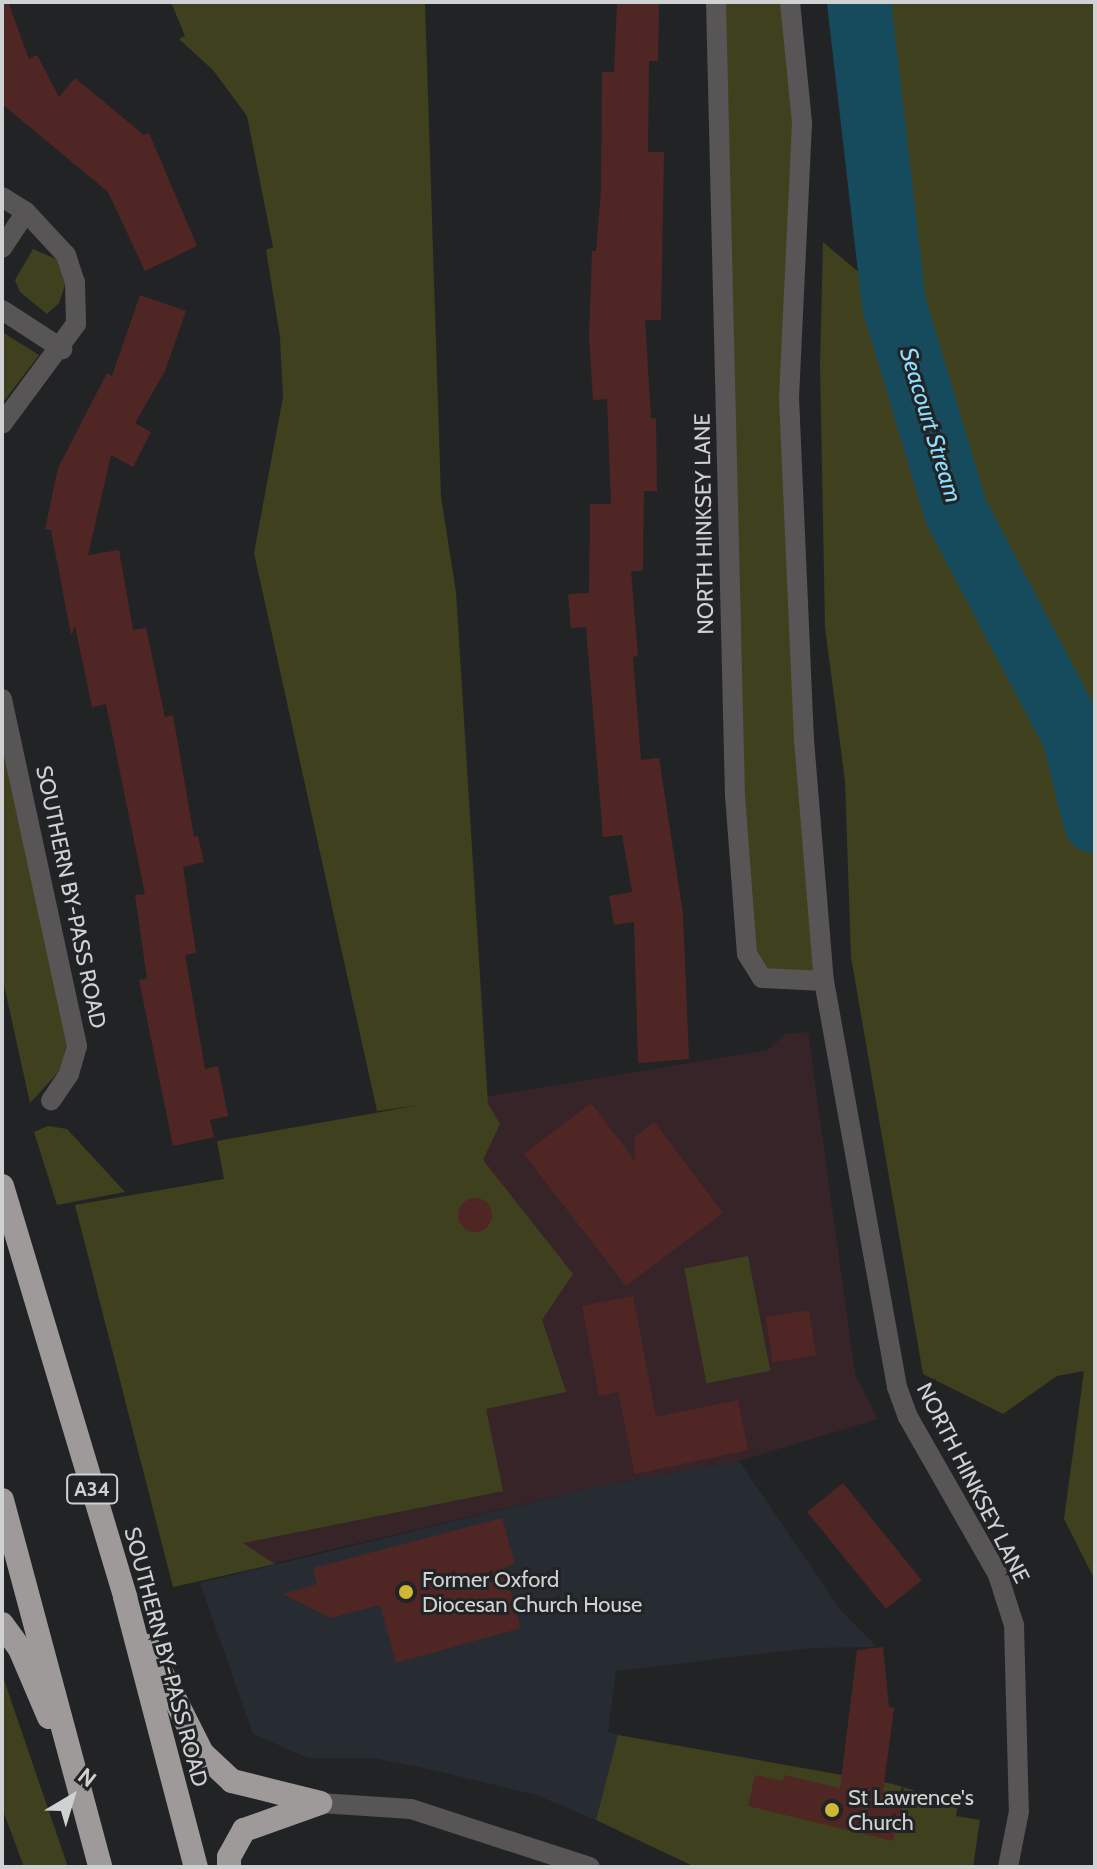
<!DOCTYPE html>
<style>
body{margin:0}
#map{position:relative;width:1097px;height:1869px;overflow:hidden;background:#222325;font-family:Cabin,sans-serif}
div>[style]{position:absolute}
.built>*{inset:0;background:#272b32}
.education>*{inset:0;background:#372429}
.green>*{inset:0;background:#3f411e;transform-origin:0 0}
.river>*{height:64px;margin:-32px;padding:0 32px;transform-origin:32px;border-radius:32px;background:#164b5d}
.building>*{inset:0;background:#502625;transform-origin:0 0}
.round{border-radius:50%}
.street>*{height:20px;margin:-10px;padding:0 10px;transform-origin:10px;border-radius:10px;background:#575555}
.highway>*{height:24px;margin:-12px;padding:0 12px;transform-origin:12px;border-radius:12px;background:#9e9a99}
.dots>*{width:22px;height:22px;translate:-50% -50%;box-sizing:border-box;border:4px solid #222325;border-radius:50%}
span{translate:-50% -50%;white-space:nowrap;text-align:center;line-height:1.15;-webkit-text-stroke:6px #222325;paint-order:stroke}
.shield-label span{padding:2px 6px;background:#222325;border:2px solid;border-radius:6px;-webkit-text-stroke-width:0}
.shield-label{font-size:20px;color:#d0d1d3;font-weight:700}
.street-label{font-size:22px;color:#d0d1d3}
.poi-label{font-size:22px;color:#d0d1d3}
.left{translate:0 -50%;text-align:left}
.water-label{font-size:24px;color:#8bdeff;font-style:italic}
.frame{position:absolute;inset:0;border:4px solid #d0d1d3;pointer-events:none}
.north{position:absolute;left:32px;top:1757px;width:80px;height:80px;-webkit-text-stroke:6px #222325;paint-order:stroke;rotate:38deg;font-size:22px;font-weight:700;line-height:32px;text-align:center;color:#d0d1d3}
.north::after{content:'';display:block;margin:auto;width:28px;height:36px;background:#d0d1d3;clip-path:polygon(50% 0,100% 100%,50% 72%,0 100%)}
</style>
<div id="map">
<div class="built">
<i style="clip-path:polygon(739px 1461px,842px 1612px,877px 1647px,810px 1648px,616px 1671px,608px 1732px,618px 1735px,596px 1820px,536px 1795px,433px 1770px,374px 1758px,308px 1758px,253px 1734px,200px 1583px,595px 1487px)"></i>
</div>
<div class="education">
<i style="clip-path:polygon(808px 1032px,855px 1374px,878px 1419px,739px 1461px,595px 1487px,173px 1587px,75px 1205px,224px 1179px,217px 1141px,768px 1050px,785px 1034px)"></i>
</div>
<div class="green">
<i style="clip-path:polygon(171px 2px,425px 2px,441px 497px,456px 592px,488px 1104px,500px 1124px,483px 1160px,573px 1274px,542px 1320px,566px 1392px,486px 1409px,503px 1491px,243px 1543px,275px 1564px,173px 1587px,75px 1205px,224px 1179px,217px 1141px,420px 1105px,377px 1111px,254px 553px,283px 397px,280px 337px,266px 250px,273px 247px,247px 116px,213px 70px,179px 39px,185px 36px)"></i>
<i style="clip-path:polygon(716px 2px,790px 2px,802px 123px,789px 397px,824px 981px,784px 982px,747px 954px)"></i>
<i style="clip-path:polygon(861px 2px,1095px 2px,1095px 1580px,1064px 1519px,1084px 1371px,1057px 1376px,1003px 1414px,923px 1374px,851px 957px,845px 781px,825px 627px,820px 365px,823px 242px,894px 302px)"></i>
<i style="clip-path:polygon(33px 249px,58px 260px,65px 285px,59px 303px,47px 314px,20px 292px,15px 280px)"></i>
<i style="clip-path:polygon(2px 332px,39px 355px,2px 404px)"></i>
<i style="clip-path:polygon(2px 725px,68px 1037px,61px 1069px,30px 1103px,2px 976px)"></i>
<i style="clip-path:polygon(48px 1126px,67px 1129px,125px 1192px,57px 1205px,34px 1132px)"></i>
<i style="left:748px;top:1256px;width:117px;height:65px;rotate:79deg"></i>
<i style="clip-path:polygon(2px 1674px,68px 1867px,24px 1867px,2px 1808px)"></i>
<i style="clip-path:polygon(618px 1735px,893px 1784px,958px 1804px,956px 1816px,980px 1820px,973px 1867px,695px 1867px,596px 1820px)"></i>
</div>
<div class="river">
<i style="left:859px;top:2px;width:304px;rotate:83.4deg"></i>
<i style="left:894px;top:304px;width:217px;rotate:73.4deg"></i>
<i style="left:956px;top:512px;width:253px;rotate:62.2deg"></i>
<i style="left:1074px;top:736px;width:88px;rotate:76.1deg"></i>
</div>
<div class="building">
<i style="clip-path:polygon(2px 2px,8px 2px,29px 59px,37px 55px,59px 97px,75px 78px,144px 135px,149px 133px,197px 246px,145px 271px,108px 192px,2px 104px)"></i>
<i style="clip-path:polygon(617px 2px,659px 2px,658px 61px,649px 61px,648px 152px,664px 152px,661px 320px,645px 320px,651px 418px,656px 418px,657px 491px,644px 491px,643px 571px,631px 571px,638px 656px,633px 657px,641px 760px,659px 758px,683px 914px,689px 1059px,638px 1063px,634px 922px,614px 925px,609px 896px,632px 892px,622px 835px,603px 837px,586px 627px,571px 628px,568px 594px,589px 593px,590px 504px,611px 504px,607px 399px,593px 400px,589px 337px,592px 251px,596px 251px,601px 190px,602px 72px,614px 72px)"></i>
<i style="clip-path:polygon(140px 295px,186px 311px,165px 371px,135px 423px,151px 432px,133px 467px,111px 455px,88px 555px,119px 550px,133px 630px,146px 628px,165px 717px,173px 715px,194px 837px,198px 836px,204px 862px,183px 867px,196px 953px,185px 955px,205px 1069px,218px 1066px,228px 1116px,210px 1120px,214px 1137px,173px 1146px,139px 980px,147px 979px,135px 895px,145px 894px,106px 704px,92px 707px,75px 626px,71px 635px,51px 530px,45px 529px,58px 468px,107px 373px,112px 376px)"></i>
<i style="clip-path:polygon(591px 1103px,635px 1161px,634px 1138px,654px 1122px,723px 1213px,626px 1286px,524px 1154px)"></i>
<i class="round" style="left:458px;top:1198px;width:34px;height:34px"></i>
<i style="clip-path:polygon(633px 1296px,656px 1417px,738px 1400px,748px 1450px,635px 1474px,618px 1392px,599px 1396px,582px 1306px)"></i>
<i style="left:809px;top:1310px;width:46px;height:44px;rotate:81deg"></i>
<i style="left:843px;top:1483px;width:125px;height:46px;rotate:51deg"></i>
<i style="clip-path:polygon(502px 1518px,515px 1564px,504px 1568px,521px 1628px,396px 1663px,380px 1605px,330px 1618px,283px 1594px,317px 1584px,313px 1568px)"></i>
<i style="clip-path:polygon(883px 1647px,889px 1707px,894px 1708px,882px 1799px,902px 1804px,893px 1841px,748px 1806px,755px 1775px,783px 1781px,784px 1775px,840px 1788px,857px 1650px)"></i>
</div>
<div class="street">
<i style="left:716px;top:2px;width:793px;rotate:88.63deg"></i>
<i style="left:735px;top:795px;width:159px;rotate:85.7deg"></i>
<i style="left:747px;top:954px;width:28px;rotate:58deg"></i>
<i style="left:762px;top:978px;width:62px;rotate:2.8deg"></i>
<i style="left:790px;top:2px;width:122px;rotate:84.3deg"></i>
<i style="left:802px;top:123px;width:274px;rotate:92.7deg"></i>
<i style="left:789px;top:397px;width:343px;rotate:87.5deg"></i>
<i style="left:804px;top:740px;width:242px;rotate:85.3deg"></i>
<i style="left:824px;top:981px;width:413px;rotate:79.8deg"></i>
<i style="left:897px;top:1387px;width:32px;rotate:70deg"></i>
<i style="left:908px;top:1417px;width:182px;rotate:60.3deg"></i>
<i style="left:998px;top:1575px;width:52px;rotate:72.3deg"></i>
<i style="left:1014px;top:1625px;width:186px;rotate:88.5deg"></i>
<i style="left:1019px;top:1811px;width:57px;rotate:101.1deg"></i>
<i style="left:2px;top:197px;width:28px;rotate:32deg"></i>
<i style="left:26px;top:212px;width:59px;rotate:47.1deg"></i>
<i style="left:66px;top:255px;width:28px;rotate:72deg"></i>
<i style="left:75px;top:282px;width:42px;rotate:88.6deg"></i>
<i style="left:76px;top:324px;width:124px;rotate:126.5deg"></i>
<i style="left:2px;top:248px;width:43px;rotate:-56.3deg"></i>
<i style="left:2px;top:310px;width:72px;rotate:33deg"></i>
<i style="left:2px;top:699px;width:355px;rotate:77.8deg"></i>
<i style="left:77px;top:1046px;width:29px;rotate:106deg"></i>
<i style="left:69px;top:1074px;width:32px;rotate:124deg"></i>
<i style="left:320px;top:1803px;width:91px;rotate:3.8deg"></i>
<i style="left:411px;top:1809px;width:188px;rotate:18deg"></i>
</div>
<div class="highway">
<i style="left:2px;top:1186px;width:429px;rotate:73.3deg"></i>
<i style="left:125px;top:1597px;width:279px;rotate:75.3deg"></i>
<i style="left:2px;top:1500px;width:380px;rotate:75deg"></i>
<i style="left:2px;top:1624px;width:31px;rotate:54deg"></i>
<i style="left:20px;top:1649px;width:74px;rotate:66.9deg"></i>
<i style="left:148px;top:1646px;width:120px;rotate:63.2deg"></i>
<i style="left:202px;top:1753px;width:41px;rotate:43deg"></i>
<i style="left:232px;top:1781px;width:91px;rotate:14deg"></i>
<i style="left:229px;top:1867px;width:10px;rotate:-90deg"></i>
<i style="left:229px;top:1857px;width:31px;rotate:-61deg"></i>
<i style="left:244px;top:1830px;width:77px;rotate:-19.6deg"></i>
</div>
<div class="dots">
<i style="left:406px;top:1592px;background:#d1b736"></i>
<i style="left:832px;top:1810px;background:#d1b736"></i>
</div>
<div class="shield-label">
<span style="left:92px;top:1489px">A34</span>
</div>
<div class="street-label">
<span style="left:704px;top:524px;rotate:-91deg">NORTH HINKSEY LANE</span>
<span style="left:71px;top:897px;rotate:78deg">SOUTHERN BY-PASS ROAD</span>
<span style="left:973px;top:1483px;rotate:63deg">NORTH HINKSEY LANE</span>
<span style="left:166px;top:1657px;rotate:75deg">SOUTHERN BY-PASS ROAD</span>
</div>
<div class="poi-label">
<span class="left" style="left:422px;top:1592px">Former Oxford<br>Diocesan Church House</span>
<span class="left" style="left:848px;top:1810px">St Lawrence's<br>Church</span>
</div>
<div class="water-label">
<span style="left:931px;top:425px;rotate:73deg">Seacourt Stream</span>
</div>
<div class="frame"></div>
<div class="north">N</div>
</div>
